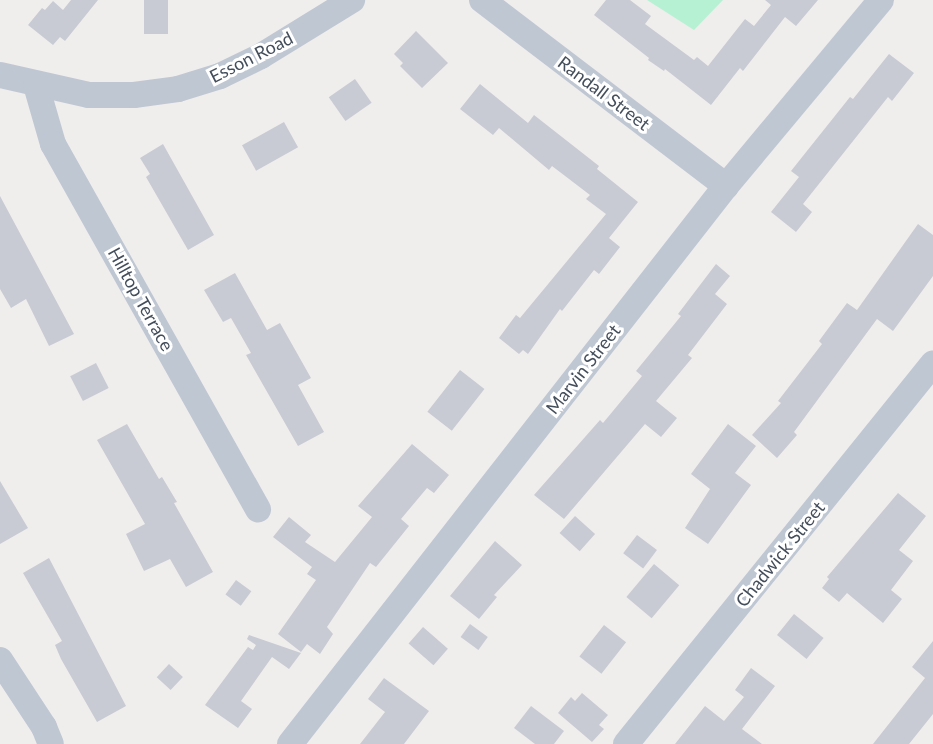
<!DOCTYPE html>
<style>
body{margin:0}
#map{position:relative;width:933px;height:744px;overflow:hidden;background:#f0eded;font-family:Lato,sans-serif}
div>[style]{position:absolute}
.green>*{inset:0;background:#b7f1d4}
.building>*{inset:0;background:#c8cbd3;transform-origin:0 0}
.street>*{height:26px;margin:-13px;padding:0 13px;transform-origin:13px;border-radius:13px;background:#bfc7d3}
span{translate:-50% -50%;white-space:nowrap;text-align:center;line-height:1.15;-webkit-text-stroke:6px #fff;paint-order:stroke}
.street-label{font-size:18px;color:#444e5b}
</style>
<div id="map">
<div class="green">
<i style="clip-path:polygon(647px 0,723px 0,694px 30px)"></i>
</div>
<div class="building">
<i style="clip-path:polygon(71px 0,98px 0,65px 41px,60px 37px,53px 45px,28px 25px,42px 8px,45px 10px,53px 1px,63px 10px)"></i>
<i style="left:144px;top:0;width:24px;height:34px"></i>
<i style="clip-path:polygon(606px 0,630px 0,651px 16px,645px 24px,694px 60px,697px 57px,708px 66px,745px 19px,754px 26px,771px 5px,765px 0,818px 0,796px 26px,785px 17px,743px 71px,740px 68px,711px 105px,665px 69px,664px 71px,648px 60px,649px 58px,594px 15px)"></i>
<i style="clip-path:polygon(416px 31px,448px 63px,422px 88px,400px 66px,403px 63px,394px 54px)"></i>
<i style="clip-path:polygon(889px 54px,914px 73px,892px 101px,888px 97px,803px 204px,812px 212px,796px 232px,771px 212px,799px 177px,791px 171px,850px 97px,853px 99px)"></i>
<i style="left:355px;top:79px;width:29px;height:32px;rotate:55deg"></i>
<i style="clip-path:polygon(480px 84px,528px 123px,534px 115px,599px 166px,597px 169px,638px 202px,609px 238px,620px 247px,599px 274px,594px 270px,562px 311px,560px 309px,528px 354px,523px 350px,519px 354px,499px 338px,516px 315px,520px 318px,606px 214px,586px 199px,590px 195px,552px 166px,549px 170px,499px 128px,493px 135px,460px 109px)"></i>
<i style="left:284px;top:122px;width:29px;height:48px;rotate:61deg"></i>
<i style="clip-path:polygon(163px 144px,214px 235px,188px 250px,146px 177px,150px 174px,140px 158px)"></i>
<i style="clip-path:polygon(0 196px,74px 334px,49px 346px,26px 299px,11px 308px,0 289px)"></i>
<i style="clip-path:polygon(918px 224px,933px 235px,933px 276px,893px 331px,877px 319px,794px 432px,797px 435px,777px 458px,752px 435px,781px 403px,778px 401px,822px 344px,819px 341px,847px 303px,857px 310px)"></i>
<i style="clip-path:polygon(716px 264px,730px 276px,715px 294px,727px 304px,688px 355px,692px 358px,656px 401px,677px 418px,661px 437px,645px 424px,564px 519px,534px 495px,600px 420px,603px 423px,642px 376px,636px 371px,681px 316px,678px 314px)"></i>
<i style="clip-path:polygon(235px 273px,267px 330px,280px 323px,311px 378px,298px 385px,324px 432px,298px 446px,246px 355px,251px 353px,231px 318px,223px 322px,204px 290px)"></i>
<i style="left:96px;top:363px;width:28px;height:29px;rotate:63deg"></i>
<i style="left:460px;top:370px;width:31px;height:53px;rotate:38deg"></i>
<i style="clip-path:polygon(127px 424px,159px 479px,162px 477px,177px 502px,174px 503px,213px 572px,186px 587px,170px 559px,144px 571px,126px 534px,145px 524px,97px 440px)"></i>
<i style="clip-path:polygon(728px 424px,756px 446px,735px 473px,751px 485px,708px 544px,685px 528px,710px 489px,691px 474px)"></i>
<i style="clip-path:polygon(412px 444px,449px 475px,434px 493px,427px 488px,401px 519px,409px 526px,376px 567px,370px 563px,327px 627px,333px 634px,320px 654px,307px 644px,301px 652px,278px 634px,316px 580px,307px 574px,312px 567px,273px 537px,289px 517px,311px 535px,305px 542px,335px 562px,372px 517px,358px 506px)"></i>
<i style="clip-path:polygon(0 481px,28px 528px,0 544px)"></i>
<i style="clip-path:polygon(898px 493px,926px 516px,899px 550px,913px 561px,891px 590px,902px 599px,883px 623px,847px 593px,839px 602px,822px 588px,829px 579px,827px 577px)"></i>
<i style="left:575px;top:516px;width:27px;height:23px;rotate:42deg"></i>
<i style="left:637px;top:535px;width:25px;height:23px;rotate:37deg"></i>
<i style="clip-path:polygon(495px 541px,522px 565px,494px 595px,497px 597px,479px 619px,450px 596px)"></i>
<i style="clip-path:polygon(49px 558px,126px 706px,97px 722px,61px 659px,55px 645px,62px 641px,23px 573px)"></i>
<i style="left:654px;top:564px;width:33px;height:43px;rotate:40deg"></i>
<i style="left:236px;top:580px;width:19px;height:18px;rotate:36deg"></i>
<i style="left:794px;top:614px;width:38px;height:27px;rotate:39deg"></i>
<i style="left:470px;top:624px;width:22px;height:16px;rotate:36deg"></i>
<i style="left:604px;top:625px;width:28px;height:40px;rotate:38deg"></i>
<i style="left:423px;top:627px;width:33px;height:22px;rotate:41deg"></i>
<i style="clip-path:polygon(249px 635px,301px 653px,289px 669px,272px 657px,241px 701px,252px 709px,238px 728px,205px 705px,248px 647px,253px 650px,256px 645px,247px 639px)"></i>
<i style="clip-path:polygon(933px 641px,933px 714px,909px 744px,873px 744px,925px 678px,912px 667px)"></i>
<i style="left:169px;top:664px;width:19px;height:18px;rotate:43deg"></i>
<i style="clip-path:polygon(751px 668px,775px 686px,742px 729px,762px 744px,675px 744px,705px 706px,724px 721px,744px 697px,735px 690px)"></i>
<i style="clip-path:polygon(384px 678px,429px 711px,404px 744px,360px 744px,385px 712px,368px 699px)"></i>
<i style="clip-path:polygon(582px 693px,608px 715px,599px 725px,604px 729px,592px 742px,558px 713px,571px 697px,575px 701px)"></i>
<i style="clip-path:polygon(531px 706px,564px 731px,554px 744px,535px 744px,514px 728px)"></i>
</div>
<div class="street">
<i style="left:482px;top:0;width:307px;rotate:37.3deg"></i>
<i style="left:0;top:75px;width:91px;rotate:12.7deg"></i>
<i style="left:89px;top:95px;width:45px"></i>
<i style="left:134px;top:95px;width:44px;rotate:-7.8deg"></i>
<i style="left:178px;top:89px;width:44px;rotate:-17.2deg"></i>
<i style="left:220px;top:76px;width:46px;rotate:-26deg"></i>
<i style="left:261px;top:56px;width:107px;rotate:-31.6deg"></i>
<i style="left:36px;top:85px;width:61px;rotate:73.9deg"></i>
<i style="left:53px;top:144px;width:419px;rotate:60.7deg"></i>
<i style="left:0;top:660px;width:80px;rotate:56.7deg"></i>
<i style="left:44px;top:727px;width:18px;rotate:68deg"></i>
<i style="left:290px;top:744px;width:708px;rotate:-52deg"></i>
<i style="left:726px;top:186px;width:242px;rotate:-50.2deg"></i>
<i style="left:626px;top:744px;width:489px;rotate:-51.1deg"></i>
</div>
<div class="street-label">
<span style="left:251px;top:57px;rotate:-27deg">Esson Road</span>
<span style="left:604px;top:93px;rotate:37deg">Randall Street</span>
<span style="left:141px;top:299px;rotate:61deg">Hilltop Terrace</span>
<span style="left:583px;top:369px;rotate:-52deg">Marvin Street</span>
<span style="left:780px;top:554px;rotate:-51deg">Chadwick Street</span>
</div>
</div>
